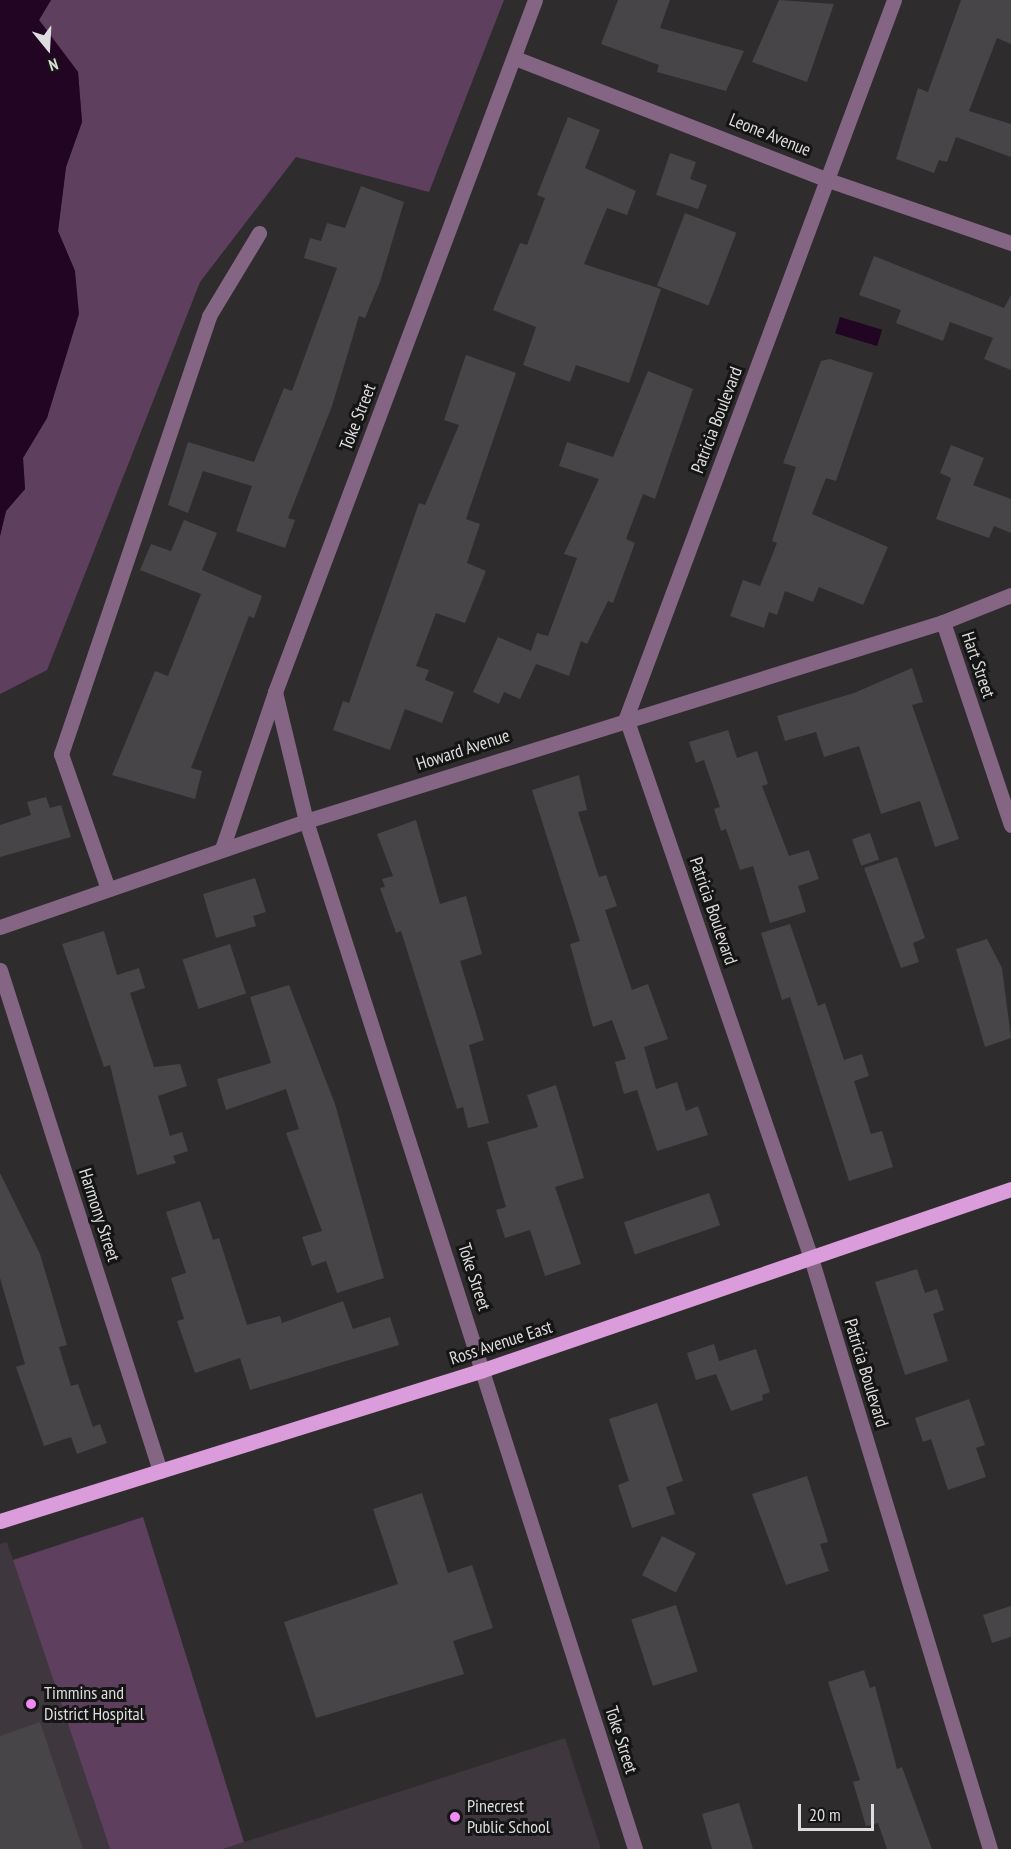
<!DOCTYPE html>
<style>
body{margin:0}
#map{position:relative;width:1011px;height:1849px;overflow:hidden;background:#2f2c2e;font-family:"PT Sans Narrow",sans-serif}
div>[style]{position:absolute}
.built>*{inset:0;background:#3e373d}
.green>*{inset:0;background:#5e405e}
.water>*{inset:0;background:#220423;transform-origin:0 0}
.building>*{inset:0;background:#474547;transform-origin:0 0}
.minor>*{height:15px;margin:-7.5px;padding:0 7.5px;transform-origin:7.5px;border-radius:7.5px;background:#846584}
.major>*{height:15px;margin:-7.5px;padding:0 7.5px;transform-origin:7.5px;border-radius:7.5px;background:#db9cdb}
.dots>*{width:16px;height:16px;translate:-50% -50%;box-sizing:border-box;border:3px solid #161516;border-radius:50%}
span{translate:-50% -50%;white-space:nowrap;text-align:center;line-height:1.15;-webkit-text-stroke:6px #161516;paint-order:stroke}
.street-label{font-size:18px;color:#deddde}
.poi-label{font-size:18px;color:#deddde}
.left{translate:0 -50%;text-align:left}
.north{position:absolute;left:18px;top:18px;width:60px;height:60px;-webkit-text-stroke:4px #161516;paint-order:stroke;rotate:162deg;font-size:16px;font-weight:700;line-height:24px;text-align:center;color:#deddde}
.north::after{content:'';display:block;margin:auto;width:21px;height:27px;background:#deddde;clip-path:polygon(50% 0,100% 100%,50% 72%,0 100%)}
.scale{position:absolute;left:798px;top:1804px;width:76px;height:27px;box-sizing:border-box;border:3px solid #deddde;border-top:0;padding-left:8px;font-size:18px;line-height:21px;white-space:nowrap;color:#deddde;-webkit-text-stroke:4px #161516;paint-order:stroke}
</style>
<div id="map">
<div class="built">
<i style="clip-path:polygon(7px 1542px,110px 1849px,0 1849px,0 1544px)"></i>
<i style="clip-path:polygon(565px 1738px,601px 1849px,223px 1849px)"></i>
</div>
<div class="green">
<i style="clip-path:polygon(51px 0,504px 0,429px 192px,296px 157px,200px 282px,47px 670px,0 694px,0 536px,6px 511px,25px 489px,23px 458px,47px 418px,75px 271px,58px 231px,66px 167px,82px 122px,78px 72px,39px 20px)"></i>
<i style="clip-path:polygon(143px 1517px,244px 1842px,223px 1849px,110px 1849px,13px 1560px)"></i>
</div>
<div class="water">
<i style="clip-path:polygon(0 0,51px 0,39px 20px,78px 72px,82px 122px,66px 167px,58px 231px,75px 271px,79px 314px,47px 418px,23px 458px,25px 489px,6px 511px,0 536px)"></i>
<i style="left:840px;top:317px;width:44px;height:17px;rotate:17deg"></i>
</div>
<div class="building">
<i style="clip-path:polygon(618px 0,670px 0,660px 28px,744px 51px,726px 91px,657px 72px,659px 65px,601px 44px)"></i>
<i style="clip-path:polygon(779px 0,834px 4px,807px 82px,752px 62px)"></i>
<i style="clip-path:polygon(961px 0,1011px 0,1011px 44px,997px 38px,969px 111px,1011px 124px,1011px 157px,956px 137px,947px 162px,939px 160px,934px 173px,896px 159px,918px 88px,928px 92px)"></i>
<i style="clip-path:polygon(568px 117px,600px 130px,585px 168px,636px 191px,627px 215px,607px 208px,584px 264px,661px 289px,629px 383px,576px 365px,570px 382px,523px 365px,536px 327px,493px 310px,520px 243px,527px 245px,545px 198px,537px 195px)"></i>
<i style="clip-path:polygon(670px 153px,696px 162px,690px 179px,707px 185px,698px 209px,656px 195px)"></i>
<i style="clip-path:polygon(361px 186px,404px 202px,380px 282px,365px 318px,359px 316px,332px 406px,288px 518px,295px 520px,285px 548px,236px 531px,252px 486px,203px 471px,188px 513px,168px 505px,188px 442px,254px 462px,284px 388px,292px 391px,337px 268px,304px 258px,310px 238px,321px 241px,327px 223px,345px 228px)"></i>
<i style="left:685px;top:213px;width:55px;height:78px;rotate:21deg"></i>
<i style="clip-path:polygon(874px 256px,1004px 308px,1011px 295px,1011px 370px,984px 359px,993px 338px,950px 322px,943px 341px,896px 323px,901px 310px,859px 295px)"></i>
<i style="clip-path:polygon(466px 355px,516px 373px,466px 519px,480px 524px,467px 563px,486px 571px,465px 623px,436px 613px,416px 666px,429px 670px,425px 680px,454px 692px,442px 723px,405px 709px,390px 750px,333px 730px,343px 701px,349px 703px,419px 503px,425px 505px,459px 425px,444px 420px)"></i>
<i style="clip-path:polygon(830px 359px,873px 373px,836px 481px,826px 478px,812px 514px,888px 547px,863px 605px,819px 587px,813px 602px,785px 591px,777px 615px,769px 612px,764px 628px,730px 616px,743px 580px,760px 586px,777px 543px,772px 541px,796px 467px,783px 463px,821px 361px)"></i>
<i style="clip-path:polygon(648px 371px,693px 389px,655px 499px,643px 494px,626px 539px,635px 543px,613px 603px,608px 601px,587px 644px,581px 641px,569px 676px,536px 664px,520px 699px,504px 692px,499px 704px,473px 692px,498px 637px,531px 651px,537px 633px,548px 636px,577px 558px,564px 554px,599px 479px,559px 466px,567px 442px,613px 457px)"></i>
<i style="clip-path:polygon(951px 445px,984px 458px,973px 485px,1011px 499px,1011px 533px,994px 526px,989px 538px,936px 519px,951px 478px,940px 473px)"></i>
<i style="clip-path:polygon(184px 520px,217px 533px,202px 570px,262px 596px,254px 618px,249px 616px,191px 768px,202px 771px,195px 799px,112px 775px,155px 671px,168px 676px,201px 594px,140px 570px,151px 544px,171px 551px)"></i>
<i style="clip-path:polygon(912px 668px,923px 702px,912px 705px,959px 839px,935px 847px,920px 801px,881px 814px,859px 746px,824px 757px,816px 732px,785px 741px,777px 716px,854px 693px)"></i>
<i style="clip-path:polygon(728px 730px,737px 758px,757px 751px,768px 784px,762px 786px,789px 856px,809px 850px,819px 879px,798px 886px,806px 912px,770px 923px,753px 866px,740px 870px,726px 829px,721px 831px,714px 809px,720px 807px,704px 760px,696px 763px,689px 742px)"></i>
<i style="clip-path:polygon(579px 775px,587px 810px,578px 812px,599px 877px,606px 875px,617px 906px,605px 910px,632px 990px,648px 984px,668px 1039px,644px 1047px,656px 1089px,677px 1082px,686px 1111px,698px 1106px,708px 1135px,657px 1151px,637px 1090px,624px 1094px,615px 1062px,626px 1059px,612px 1020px,593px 1027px,570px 944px,580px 941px,532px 790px)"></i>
<i style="clip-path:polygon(46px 797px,50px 808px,61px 805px,71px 837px,0 857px,0 825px,31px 815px,27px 802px)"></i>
<i style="clip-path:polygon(416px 820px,440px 904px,466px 896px,482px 954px,460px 961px,484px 1040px,469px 1045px,489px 1123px,468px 1128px,463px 1107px,457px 1109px,401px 931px,396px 933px,380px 888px,385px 887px,382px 879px,393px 876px,377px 834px)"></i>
<i style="left:870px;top:833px;width:28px;height:19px;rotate:71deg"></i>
<i style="clip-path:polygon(897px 857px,925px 938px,913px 943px,919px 962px,901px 968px,864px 868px)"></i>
<i style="clip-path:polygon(255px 878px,266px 912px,253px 916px,256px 926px,216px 938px,203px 894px)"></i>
<i style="clip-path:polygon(790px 924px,818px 1006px,825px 1003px,844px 1060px,862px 1054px,869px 1076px,854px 1081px,871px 1134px,882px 1131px,893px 1167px,849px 1181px,790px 997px,782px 1000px,761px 933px)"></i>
<i style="clip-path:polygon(104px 931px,117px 975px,139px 968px,145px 988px,130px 993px,154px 1067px,180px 1064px,187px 1086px,158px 1096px,170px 1136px,182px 1132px,188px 1151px,173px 1156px,176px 1163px,137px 1175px,110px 1065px,104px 1067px,62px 944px)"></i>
<i style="clip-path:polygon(987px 939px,1002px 968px,1011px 1038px,985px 1047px,956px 949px)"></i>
<i style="left:230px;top:944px;width:52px;height:50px;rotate:72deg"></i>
<i style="clip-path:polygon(289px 985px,335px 1104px,384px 1278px,337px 1293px,326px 1261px,312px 1266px,302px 1237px,322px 1231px,286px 1133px,299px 1129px,286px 1089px,226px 1110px,217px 1079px,271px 1063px,250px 997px)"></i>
<i style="clip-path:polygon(556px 1085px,584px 1178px,555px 1187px,581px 1264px,545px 1276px,530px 1230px,505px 1238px,496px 1210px,506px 1207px,487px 1142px,538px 1127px,527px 1095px)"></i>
<i style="clip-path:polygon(0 1173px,40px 1254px,67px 1345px,59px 1347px,71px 1386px,78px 1384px,93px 1427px,100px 1424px,107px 1443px,77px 1454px,71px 1437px,44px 1446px,16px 1367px,25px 1364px,0 1278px)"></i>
<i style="left:709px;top:1193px;width:34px;height:90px;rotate:71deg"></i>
<i style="clip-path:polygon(200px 1201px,213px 1240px,219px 1238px,247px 1325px,280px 1316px,282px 1323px,343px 1301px,353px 1329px,390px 1317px,399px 1345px,250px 1390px,240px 1358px,195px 1373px,177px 1321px,184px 1319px,171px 1278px,186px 1273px,166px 1212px)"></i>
<i style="clip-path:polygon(917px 1269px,925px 1293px,937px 1289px,944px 1310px,933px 1314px,948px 1361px,905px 1375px,875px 1282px)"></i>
<i style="clip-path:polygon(714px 1344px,719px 1361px,756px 1349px,770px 1392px,762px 1395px,763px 1400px,731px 1411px,716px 1374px,696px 1380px,687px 1353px)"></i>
<i style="clip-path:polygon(969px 1399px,985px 1445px,976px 1448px,986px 1477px,948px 1490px,931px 1439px,923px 1442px,915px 1418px)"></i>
<i style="clip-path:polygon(657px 1403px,683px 1481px,666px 1487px,675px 1514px,632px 1528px,618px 1485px,629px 1481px,609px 1419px)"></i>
<i style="clip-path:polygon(807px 1476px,828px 1542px,820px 1544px,829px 1571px,786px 1585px,752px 1494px)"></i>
<i style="clip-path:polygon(422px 1493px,448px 1573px,472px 1565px,493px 1628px,453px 1641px,464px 1674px,316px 1718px,284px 1622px,398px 1584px,373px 1509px)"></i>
<i style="left:662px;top:1536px;width:38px;height:44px;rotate:27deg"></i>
<i style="left:676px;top:1605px;width:70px;height:47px;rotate:72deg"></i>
<i style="clip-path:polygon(1011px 1606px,1011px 1637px,992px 1643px,983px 1615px)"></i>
<i style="clip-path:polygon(864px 1670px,870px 1688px,875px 1686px,897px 1769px,902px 1767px,932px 1849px,887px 1849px,878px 1823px,866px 1826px,853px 1782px,860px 1780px,828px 1682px)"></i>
<i style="clip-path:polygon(40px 1722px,83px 1849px,0 1849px,0 1736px)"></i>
<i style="clip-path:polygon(739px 1803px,753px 1849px,712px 1849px,702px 1814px)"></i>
</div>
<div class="minor">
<i style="left:894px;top:0;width:766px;rotate:110.47deg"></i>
<i style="left:626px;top:718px;width:571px;rotate:71.09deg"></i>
<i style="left:811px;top:1258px;width:618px;rotate:73.15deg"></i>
<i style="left:515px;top:58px;width:336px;rotate:21.3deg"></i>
<i style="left:828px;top:180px;width:194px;rotate:19deg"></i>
<i style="left:943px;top:622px;width:214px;rotate:71.5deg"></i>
<i style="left:275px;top:692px;width:133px;rotate:76.5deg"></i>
<i style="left:306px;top:821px;width:1079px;rotate:72.25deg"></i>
<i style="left:222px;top:849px;width:166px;rotate:-71.3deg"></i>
<i style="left:275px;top:692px;width:739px;rotate:-69.41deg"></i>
<i style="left:108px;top:889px;width:143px;rotate:-109.2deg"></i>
<i style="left:61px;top:754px;width:462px;rotate:-71.3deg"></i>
<i style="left:209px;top:316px;width:97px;rotate:-58.9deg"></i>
<i style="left:0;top:927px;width:324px;rotate:-19.1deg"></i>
<i style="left:306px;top:821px;width:667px;rotate:-17.35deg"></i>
<i style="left:943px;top:622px;width:73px;rotate:-21.7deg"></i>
<i style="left:0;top:970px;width:526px;rotate:72.29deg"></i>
</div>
<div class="major">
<i style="left:0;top:1521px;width:506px;rotate:-17.36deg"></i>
<i style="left:483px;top:1370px;width:558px;rotate:-18.92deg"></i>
</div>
<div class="dots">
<i style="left:31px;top:1704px;background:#f28af3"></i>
<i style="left:455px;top:1817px;background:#f28af3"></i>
</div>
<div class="street-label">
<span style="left:770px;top:135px;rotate:22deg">Leone Avenue</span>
<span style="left:358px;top:417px;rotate:-69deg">Toke Street</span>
<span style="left:717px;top:420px;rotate:-69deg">Patricia Boulevard</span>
<span style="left:978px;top:665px;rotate:71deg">Hart Street</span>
<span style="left:463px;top:750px;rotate:-18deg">Howard Avenue</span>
<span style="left:713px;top:911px;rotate:71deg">Patricia Boulevard</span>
<span style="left:99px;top:1215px;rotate:72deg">Harmony Street</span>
<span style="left:474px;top:1277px;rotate:72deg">Toke Street</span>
<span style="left:501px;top:1343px;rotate:-18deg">Ross Avenue East</span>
<span style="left:866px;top:1373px;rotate:73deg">Patricia Boulevard</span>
<span style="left:621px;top:1740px;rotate:72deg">Toke Street</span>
</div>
<div class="poi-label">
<span class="left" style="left:44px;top:1704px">Timmins and<br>District Hospital</span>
<span class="left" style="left:467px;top:1817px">Pinecrest<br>Public School</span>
</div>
<div class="north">N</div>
<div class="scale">20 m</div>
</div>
